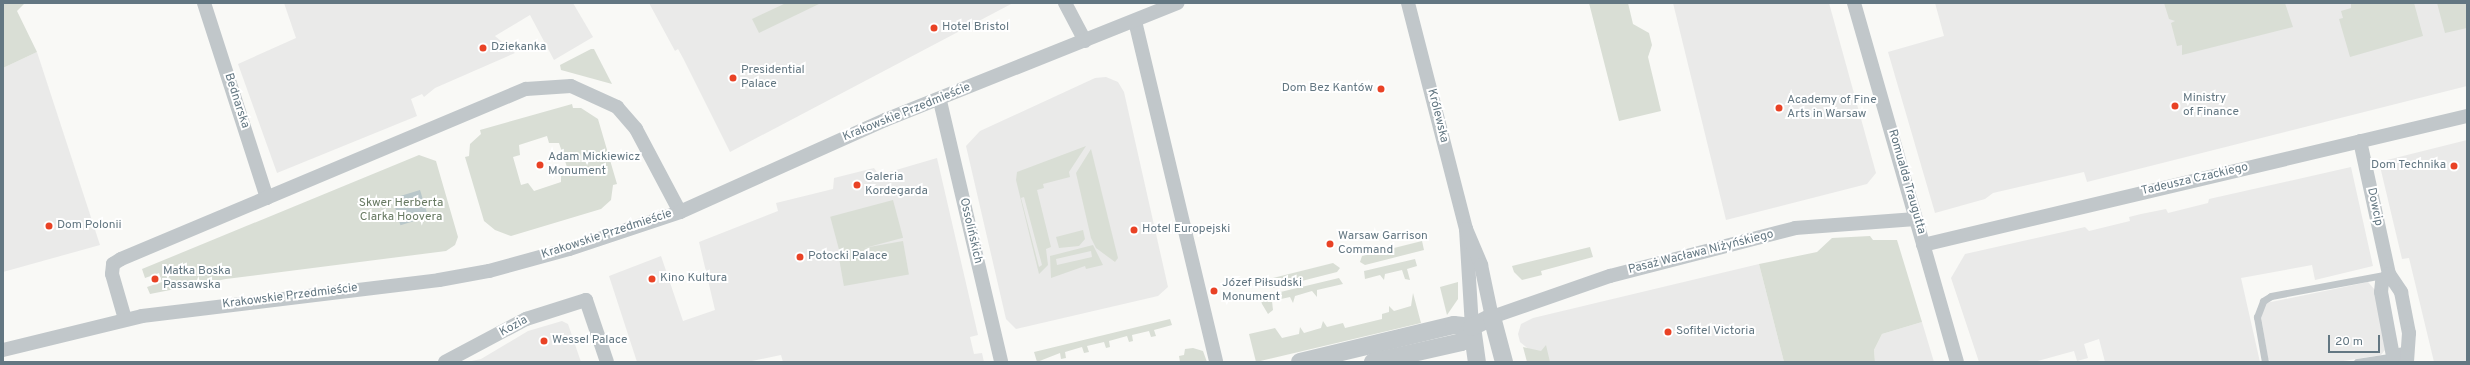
<!DOCTYPE html>
<meta charset="utf-8">
<style>
body{margin:0}
#map{position:relative;width:2470px;height:365px;overflow:hidden;background:#f9f9f6;font-family:Overpass,sans-serif}
div>[style]{position:absolute}
.built>*{inset:0;background:#eaeae9}
.green>*{inset:0;background:#d9ded5;transform-origin:0 0}
.water>*{inset:0;background:#b9c7ca;transform-origin:0 0}
.service>*{height:7px;margin:-3.5px;padding:0 3.5px;transform-origin:3.5px;border-radius:3.5px;background:#c1c7ca}
.minor>*{height:14px;margin:-7px;padding:0 7px;transform-origin:7px;border-radius:7px;background:#c1c7ca}
.tertiary>*{height:18px;margin:-9px;padding:0 9px;transform-origin:9px;border-radius:9px;background:#c1c7ca}
.dots>*{width:11px;height:11px;translate:-50% -50%;box-sizing:border-box;border:2px solid #fff;border-radius:50%}
span{translate:-50% -50%;white-space:nowrap;text-align:center;line-height:1.15;-webkit-text-stroke:4px #fff;paint-order:stroke}
.poi-label{font-size:12px;color:#637782}
.left{translate:0 -50%;text-align:left}
.right{translate:-100% -50%;text-align:right}
.street-label{font-size:12px;color:#637782}
.park-label{font-size:12px;color:#687a62}
.frame{position:absolute;inset:0;border:4px solid #637782;pointer-events:none}
.scale{position:absolute;left:2328px;top:335px;width:52px;height:18px;box-sizing:border-box;border:2px solid #637782;border-top:0;padding-left:5px;font-size:12px;line-height:14px;white-space:nowrap;color:#637782;-webkit-text-stroke:3px #fff;paint-order:stroke}
</style>
<div id="map">
<div class="built">
<i style="clip-path:polygon(284px 3px,573px 3px,593px 37px,554px 60px,530px 15px,495px 36px,515px 53px,435px 88px,424px 97px,422px 94px,411px 99px,417px 116px,277px 173px,238px 64px,296px 38px)"></i>
<i style="clip-path:polygon(649px 3px,1013px 3px,730px 152px,683px 58px,678px 49px,675px 51px)"></i>
<i style="clip-path:polygon(1673px 3px,1829px 3px,1876px 173px,1867px 184px,1726px 220px)"></i>
<i style="clip-path:polygon(1935px 3px,2467px 3px,2467px 86px,2087px 182px,2084px 172px,1993px 193px,1985px 199px,1935px 213px,1888px 52px,1944px 36px)"></i>
<i style="clip-path:polygon(37px 52px,100px 245px,3px 272px,3px 68px)"></i>
<i style="clip-path:polygon(1106px 77px,1118px 82px,1124px 92px,1168px 287px,1158px 296px,1016px 329px,1006px 319px,966px 146px,980px 131px,1095px 78px)"></i>
<i style="clip-path:polygon(2467px 140px,2467px 362px,2434px 362px,2409px 258px,2402px 259px,2379px 162px)"></i>
<i style="clip-path:polygon(937px 158px,978px 335px,970px 337px,974px 354px,982px 353px,984px 362px,783px 362px,781px 355px,747px 362px,637px 362px,609px 276px,661px 256px,683px 321px,715px 310px,699px 242px,778px 211px,776px 203px,833px 189px,834px 178px,874px 168px,879px 175px)"></i>
<i style="clip-path:polygon(2351px 167px,2373px 266px,2315px 280px,2312px 265px,2241px 278px,2260px 362px,2105px 362px,2099px 339px,2084px 344px,2088px 358px,2077px 361px,2074px 351px,2034px 362px,1979px 362px,1951px 278px,1965px 254px,2085px 227px,2089px 231px,2130px 221px,2129px 217px,2141px 214px,2166px 209px,2168px 213px,2208px 203px,2209px 199px)"></i>
<i style="clip-path:polygon(1759px 264px,1784px 362px,1544px 362px,1520px 342px,1518px 334px,1521px 324px,1533px 318px)"></i>
<i style="clip-path:polygon(2368px 282px,2375px 290px,2385px 350px,2381px 355px,2337px 362px,2271px 362px,2268px 359px,2261px 316px,2266px 303px)"></i>
<i style="clip-path:polygon(562px 321px,568px 324px,581px 362px,467px 362px,481px 359px,528px 331px)"></i>
<i style="clip-path:polygon(1922px 322px,1934px 362px,1875px 362px,1874px 350px,1882px 334px)"></i>
</div>
<div class="green">
<i style="clip-path:polygon(3px 3px,25px 3px,17px 11px,37px 52px,3px 68px)"></i>
<i style="clip-path:polygon(786px 3px,821px 3px,759px 33px,752px 19px)"></i>
<i style="clip-path:polygon(1589px 3px,1628px 3px,1633px 24px,1649px 33px,1652px 45px,1648px 57px,1661px 111px,1619px 121px)"></i>
<i style="clip-path:polygon(2164px 3px,2285px 3px,2293px 27px,2182px 55px,2182px 45px,2177px 46px,2171px 23px,2175px 21px,2169px 19px)"></i>
<i style="clip-path:polygon(2351px 3px,2414px 3px,2423px 36px,2350px 57px,2339px 19px,2343px 18px,2341px 11px,2351px 8px)"></i>
<i style="clip-path:polygon(2437px 3px,2467px 3px,2467px 28px,2445px 33px)"></i>
<i style="clip-path:polygon(591px 49px,594px 49px,612px 84px,561px 70px,560px 65px)"></i>
<i style="clip-path:polygon(evenodd,572px 104px,573px 108px,581px 108px,598px 119px,617px 184px,613px 185px,611px 200px,601px 209px,511px 236px,495px 230px,484px 221px,465px 157px,469px 156px,470px 144px,481px 134px,480px 130px,572px 104px,547px 136px,549px 143px,559px 143px,568px 170px,561px 172px,561px 182px,534px 191px,528px 183px,521px 185px,513px 157px,520px 155px,519px 145px,547px 136px)"></i>
<i style="clip-path:polygon(evenodd,1086px 146px,1069px 172px,1070px 177px,1043px 184px,1044px 188px,1037px 190px,1051px 247px,1046px 249px,1048px 265px,1039px 274px,1016px 180px,1017px 172px,1086px 146px,1024px 197px,1042px 265px,1039px 267px,1021px 198px,1024px 197px)"></i>
<i style="clip-path:polygon(1091px 149px,1118px 258px,1115px 262px,1096px 248px,1091px 238px,1076px 173px)"></i>
<i style="clip-path:polygon(419px 155px,436px 161px,458px 237px,455px 245px,446px 251px,226px 279px,150px 294px,147px 287px,162px 282px,159px 273px,145px 278px,142px 269px)"></i>
<i style="left:893px;top:200px;width:39px;height:65px;rotate:75deg"></i>
<i style="clip-path:polygon(1083px 230px,1085px 239px,1079px 246px,1059px 248px,1056px 237px)"></i>
<i style="clip-path:polygon(1870px 236px,1873px 240px,1897px 240px,1922px 322px,1882px 334px,1874px 350px,1875px 362px,1784px 362px,1759px 264px,1817px 252px,1832px 238px)"></i>
<i style="left:903px;top:241px;width:34px;height:66px;rotate:80deg"></i>
<i style="clip-path:polygon(1422px 241px,1424px 250px,1365px 265px,1360px 262px,1362px 256px)"></i>
<i style="clip-path:polygon(evenodd,1093px 245px,1103px 265px,1086px 269px,1085px 266px,1051px 278px,1050px 256px,1093px 245px,1091px 251px,1092px 257px,1057px 265px,1056px 259px,1091px 251px)"></i>
<i style="clip-path:polygon(1590px 247px,1593px 257px,1541px 271px,1542px 275px,1522px 280px,1514px 272px,1512px 266px)"></i>
<i style="clip-path:polygon(1415px 259px,1417px 266px,1407px 269px,1410px 280px,1405px 279px,1402px 270px,1385px 274px,1384px 280px,1380px 275px,1365px 279px,1364px 271px)"></i>
<i style="clip-path:polygon(1333px 263px,1340px 268px,1337px 272px,1274px 288px,1269px 285px,1273px 278px)"></i>
<i style="clip-path:polygon(1339px 278px,1343px 284px,1317px 290px,1317px 297px,1312px 291px,1295px 296px,1293px 303px,1290px 297px,1272px 301px,1273px 310px,1268px 314px,1262px 304px,1260px 297px)"></i>
<i style="clip-path:polygon(1458px 282px,1458px 299px,1447px 315px,1440px 287px)"></i>
<i style="clip-path:polygon(1413px 293px,1421px 323px,1256px 362px,1249px 334px,1275px 328px,1282px 338px,1299px 334px,1300px 327px,1304px 333px,1321px 328px,1323px 321px,1327px 327px,1343px 323px,1345px 328px,1382px 319px,1382px 314px,1389px 312px,1389px 306px,1394px 311px,1411px 306px)"></i>
<i style="clip-path:polygon(1170px 319px,1172px 325px,1154px 330px,1156px 336px,1151px 337px,1149px 331px,1132px 335px,1133px 341px,1129px 342px,1127px 336px,1109px 341px,1110px 347px,1106px 348px,1104px 342px,1087px 346px,1089px 352px,1084px 353px,1082px 347px,1065px 352px,1066px 358px,1061px 359px,1060px 353px,1037px 362px,1034px 352px)"></i>
<i style="clip-path:polygon(1546px 345px,1550px 362px,1527px 362px,1523px 347px,1541px 351px)"></i>
<i style="clip-path:polygon(1193px 348px,1203px 351px,1207px 362px,1180px 362px,1179px 356px,1184px 355px,1185px 349px)"></i>
</div>
<div class="water">
<i style="left:420px;top:190px;width:28px;height:29px;rotate:73deg"></i>
</div>
<div class="service">
<i style="left:2265px;top:362px;width:46px;rotate:-100.1deg"></i>
<i style="left:2257px;top:317px;width:17px;rotate:-69deg"></i>
<i style="left:2263px;top:301px;width:9px;rotate:-32deg"></i>
<i style="left:2271px;top:296px;width:119px;rotate:-10.6deg"></i>
<i style="left:2357px;top:362px;width:36px;rotate:-9deg"></i>
</div>
<div class="minor">
<i style="left:204px;top:3px;width:205px;rotate:72.1deg"></i>
<i style="left:1065px;top:3px;width:43px;rotate:62.2deg"></i>
<i style="left:1408px;top:3px;width:233px;rotate:75.6deg"></i>
<i style="left:1466px;top:229px;width:98px;rotate:86.5deg"></i>
<i style="left:1854px;top:3px;width:373px;rotate:74deg"></i>
<i style="left:1135px;top:21px;width:350px;rotate:76.6deg"></i>
<i style="left:940px;top:101px;width:268px;rotate:76.8deg"></i>
<i style="left:2360px;top:141px;width:136px;rotate:77.7deg"></i>
<i style="left:1466px;top:229px;width:39px;rotate:67deg"></i>
<i style="left:1481px;top:265px;width:53px;rotate:78.1deg"></i>
<i style="left:1492px;top:317px;width:125px;rotate:-19.2deg"></i>
<i style="left:1610px;top:276px;width:191px;rotate:-14.5deg"></i>
<i style="left:1795px;top:228px;width:121px;rotate:-4.3deg"></i>
<i style="left:1923px;top:245px;width:559px;rotate:-13.34deg"></i>
<i style="left:125px;top:319px;width:47px;rotate:-106.1deg"></i>
<i style="left:112px;top:274px;width:10px;rotate:-84deg"></i>
<i style="left:113px;top:264px;width:9px;rotate:-32deg"></i>
<i style="left:121px;top:259px;width:439px;rotate:-22.8deg"></i>
<i style="left:526px;top:89px;width:45px;rotate:-3.8deg"></i>
<i style="left:571px;top:86px;width:51px;rotate:24.5deg"></i>
<i style="left:617px;top:107px;width:29px;rotate:49deg"></i>
<i style="left:636px;top:129px;width:94px;rotate:62.1deg"></i>
<i style="left:3px;top:350px;width:143px;rotate:-13.7deg"></i>
<i style="left:142px;top:316px;width:299px;rotate:-6.9deg"></i>
<i style="left:439px;top:280px;width:51px;rotate:-10.2deg"></i>
<i style="left:489px;top:271px;width:83px;rotate:-15.4deg"></i>
<i style="left:569px;top:249px;width:117px;rotate:-18.4deg"></i>
<i style="left:680px;top:212px;width:225px;rotate:-24.2deg"></i>
<i style="left:885px;top:120px;width:315px;rotate:-21.8deg"></i>
<i style="left:2405px;top:354px;width:12px;rotate:171deg"></i>
<i style="left:2393px;top:356px;width:65px;rotate:-100.6deg"></i>
<i style="left:2381px;top:292px;width:9px;rotate:-84deg"></i>
<i style="left:2382px;top:283px;width:11px;rotate:-52deg"></i>
<i style="left:2389px;top:274px;width:22px;rotate:56deg"></i>
<i style="left:2401px;top:292px;width:42px;rotate:79deg"></i>
<i style="left:2409px;top:333px;width:29px;rotate:94deg"></i>
<i style="left:445px;top:362px;width:92px;rotate:-28deg"></i>
<i style="left:526px;top:319px;width:63px;rotate:-17.6deg"></i>
<i style="left:586px;top:300px;width:65px;rotate:71.3deg"></i>
</div>
<div class="tertiary">
<i style="left:1472px;top:327px;width:35px;rotate:82deg"></i>
<i style="left:1300px;top:362px;width:158px;rotate:-13.5deg"></i>
<i style="left:1454px;top:325px;width:18px;rotate:6deg"></i>
<i style="left:1373px;top:362px;width:91px;rotate:-12.7deg"></i>
<i style="left:1462px;top:342px;width:18px;rotate:-56deg"></i>
<i style="left:1472px;top:327px;width:22px;rotate:-27deg"></i>
<i style="left:1492px;top:317px;width:47px;rotate:75.1deg"></i>
</div>
<div class="dots">
<i style="left:934px;top:28px;background:#e94225"></i>
<i style="left:483px;top:48px;background:#e94225"></i>
<i style="left:733px;top:78px;background:#e94225"></i>
<i style="left:1381px;top:89px;background:#e94225"></i>
<i style="left:2175px;top:106px;background:#e94225"></i>
<i style="left:1779px;top:108px;background:#e94225"></i>
<i style="left:540px;top:165px;background:#e94225"></i>
<i style="left:2454px;top:166px;background:#e94225"></i>
<i style="left:857px;top:185px;background:#e94225"></i>
<i style="left:49px;top:226px;background:#e94225"></i>
<i style="left:1134px;top:230px;background:#e94225"></i>
<i style="left:1330px;top:244px;background:#e94225"></i>
<i style="left:800px;top:257px;background:#e94225"></i>
<i style="left:155px;top:279px;background:#e94225"></i>
<i style="left:652px;top:279px;background:#e94225"></i>
<i style="left:1214px;top:291px;background:#e94225"></i>
<i style="left:1668px;top:332px;background:#e94225"></i>
<i style="left:544px;top:341px;background:#e94225"></i>
</div>
<div class="poi-label">
<span class="left" style="left:942px;top:28px">Hotel Bristol</span>
<span class="left" style="left:491px;top:48px">Dziekanka</span>
<span class="left" style="left:741px;top:78px">Presidential<br>Palace</span>
<span class="right" style="left:1373px;top:89px">Dom Bez Kantów</span>
<span class="left" style="left:2183px;top:106px">Ministry<br>of Finance</span>
<span class="left" style="left:1787px;top:108px">Academy of Fine<br>Arts in Warsaw</span>
<span class="left" style="left:548px;top:165px">Adam Mickiewicz<br>Monument</span>
<span class="right" style="left:2446px;top:166px">Dom Technika</span>
<span class="left" style="left:865px;top:185px">Galeria<br>Kordegarda</span>
<span class="left" style="left:57px;top:226px">Dom Polonii</span>
<span class="left" style="left:1142px;top:230px">Hotel Europejski</span>
<span class="left" style="left:1338px;top:244px">Warsaw Garrison<br>Command</span>
<span class="left" style="left:808px;top:257px">Potocki Palace</span>
<span class="left" style="left:163px;top:279px">Matka Boska<br>Passawska</span>
<span class="left" style="left:660px;top:279px">Kino Kultura</span>
<span class="left" style="left:1222px;top:291px">Józef Piłsudski<br>Monument</span>
<span class="left" style="left:1676px;top:332px">Sofitel Victoria</span>
<span class="left" style="left:552px;top:341px">Wessel Palace</span>
</div>
<div class="street-label">
<span style="left:236px;top:101px;rotate:72deg">Bednarska</span>
<span style="left:907px;top:113px;rotate:-22deg">Krakowskie Przedmieście</span>
<span style="left:1437px;top:116px;rotate:76deg">Królewska</span>
<span style="left:2195px;top:180px;rotate:-13deg">Tadeusza Czackiego</span>
<span style="left:1906px;top:182px;rotate:74deg">Romualda Traugutta</span>
<span style="left:2374px;top:207px;rotate:78deg">Dowcip</span>
<span style="left:970px;top:231px;rotate:77deg">Ossolińskich</span>
<span style="left:607px;top:235px;rotate:-18deg">Krakowskie Przedmieście</span>
<span style="left:1701px;top:253px;rotate:-14deg">Pasaż Wacława Niżyńskiego</span>
<span style="left:290px;top:297px;rotate:-7deg">Krakowskie Przedmieście</span>
<span style="left:514px;top:327px;rotate:-29deg">Kozia</span>
</div>
<div class="park-label">
<span style="left:401px;top:211px">Skwer Herberta<br>Clarka Hoovera</span>
</div>
<div class="frame"></div>
<div class="scale">20 m</div>
</div>
